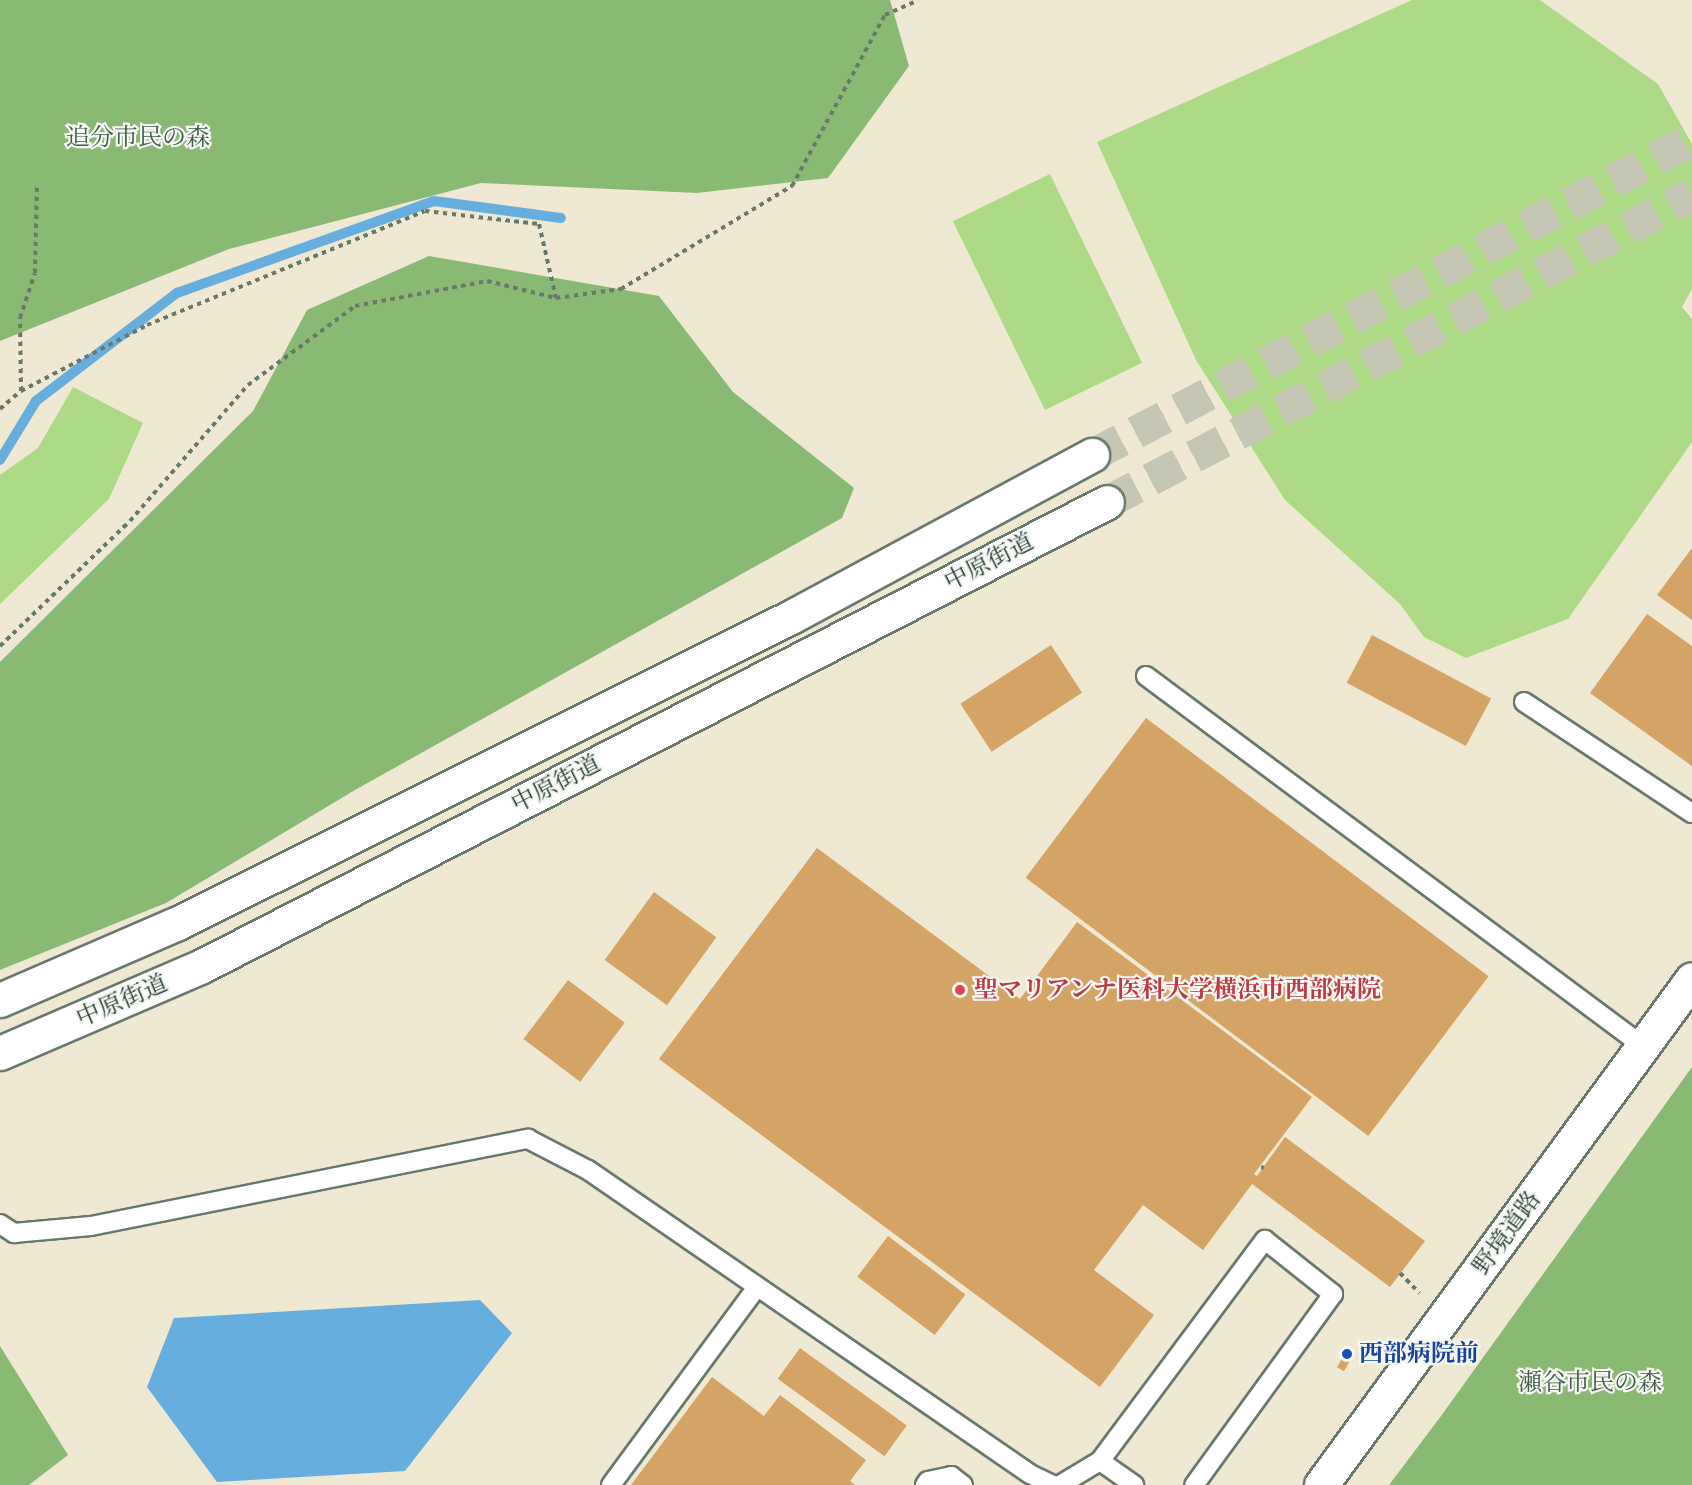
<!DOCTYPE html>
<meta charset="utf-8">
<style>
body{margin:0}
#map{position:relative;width:1692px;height:1485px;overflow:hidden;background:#efe9d4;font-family:"IM FELL Great Primer","Noto Serif JP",serif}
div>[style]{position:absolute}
.green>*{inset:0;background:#acda87;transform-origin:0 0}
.forest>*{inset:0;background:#89ba74}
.water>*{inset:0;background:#66aede}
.stream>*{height:10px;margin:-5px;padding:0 5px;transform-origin:5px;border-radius:5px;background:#66aede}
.building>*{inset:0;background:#d4a366;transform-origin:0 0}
.primary-tunnel>*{height:33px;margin-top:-16.5px;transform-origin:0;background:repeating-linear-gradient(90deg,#c5c7b4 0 33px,transparent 0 49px)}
.path>*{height:4px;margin-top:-2px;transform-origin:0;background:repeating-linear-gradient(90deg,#68796c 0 4.5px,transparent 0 9px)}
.roads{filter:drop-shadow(2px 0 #68796c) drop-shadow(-2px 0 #68796c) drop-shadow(0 2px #68796c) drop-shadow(0 -2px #68796c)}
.lane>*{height:18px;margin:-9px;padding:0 9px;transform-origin:9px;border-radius:9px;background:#fff}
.secondary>*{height:33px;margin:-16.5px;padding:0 16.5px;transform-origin:16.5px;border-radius:16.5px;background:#fff}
.primary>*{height:33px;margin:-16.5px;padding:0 16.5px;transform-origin:16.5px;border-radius:16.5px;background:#fff}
.dots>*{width:16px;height:16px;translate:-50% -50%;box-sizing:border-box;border:3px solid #f6f6f2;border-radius:50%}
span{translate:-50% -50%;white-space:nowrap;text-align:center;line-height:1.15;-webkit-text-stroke:4.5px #f6f6f2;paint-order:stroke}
.park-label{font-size:24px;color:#3b5c45}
.street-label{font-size:24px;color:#1f3d34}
.health-label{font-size:24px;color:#be3a42;font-weight:700}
.left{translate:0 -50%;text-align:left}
.transit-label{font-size:24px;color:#164399;font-weight:700}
</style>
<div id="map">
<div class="green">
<i style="clip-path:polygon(1412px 0,1540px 0,1658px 84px,1692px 144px,1692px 289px,1682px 307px,1692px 319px,1692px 442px,1568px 619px,1466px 658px,1424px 637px,1400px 604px,1285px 500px,1196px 360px,1097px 142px)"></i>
<i style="left:1050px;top:174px;width:210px;height:108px;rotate:64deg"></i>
<i style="clip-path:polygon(73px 387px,143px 423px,109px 499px,0 604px,0 475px,38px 448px)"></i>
</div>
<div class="forest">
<i style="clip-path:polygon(0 0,890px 0,909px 66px,828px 178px,697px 193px,481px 183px,229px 249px,0 341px)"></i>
<i style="clip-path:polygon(429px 256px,659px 296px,733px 392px,854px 488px,842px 518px,355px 790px,166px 903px,0 970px,0 662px,253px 411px,307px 310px)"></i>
<i style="clip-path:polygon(1692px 1067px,1692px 1485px,1389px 1485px,1441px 1416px)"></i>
<i style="clip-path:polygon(0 1346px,68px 1455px,29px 1485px,0 1485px)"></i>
</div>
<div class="water">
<i style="clip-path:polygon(480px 1300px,512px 1333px,405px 1471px,217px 1482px,147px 1387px,174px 1318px)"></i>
</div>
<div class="stream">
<i style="left:0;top:460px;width:69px;rotate:-58.6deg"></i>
<i style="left:36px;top:401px;width:178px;rotate:-37.5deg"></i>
<i style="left:177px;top:293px;width:273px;rotate:-19.7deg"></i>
<i style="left:434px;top:201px;width:128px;rotate:7.6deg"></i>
</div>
<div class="building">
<i style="clip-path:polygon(1692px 548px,1692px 620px,1657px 595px)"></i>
<i style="clip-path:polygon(1647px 614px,1692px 646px,1692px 766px,1590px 693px)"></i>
<i style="left:1372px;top:635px;width:135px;height:54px;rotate:28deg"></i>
<i style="left:1051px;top:645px;width:57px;height:108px;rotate:57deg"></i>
<i style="left:1146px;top:718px;width:429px;height:200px;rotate:37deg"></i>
<i style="clip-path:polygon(817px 848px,1020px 999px,1077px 922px,1312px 1097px,1254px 1174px,1257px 1176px,1285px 1137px,1425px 1241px,1390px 1287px,1252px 1184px,1203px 1250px,1143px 1205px,1094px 1270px,1154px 1315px,1100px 1387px,659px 1059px)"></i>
<i style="left:654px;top:892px;width:77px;height:84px;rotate:36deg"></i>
<i style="left:568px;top:980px;width:71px;height:74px;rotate:37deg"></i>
<i style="left:888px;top:1236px;width:97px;height:51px;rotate:37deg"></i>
<i style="left:800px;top:1348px;width:132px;height:38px;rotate:36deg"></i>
<i style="left:1347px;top:1350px;width:8px;height:20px;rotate:30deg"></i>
<i style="clip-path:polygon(712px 1377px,764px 1416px,780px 1395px,866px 1460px,850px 1481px,855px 1485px,631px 1485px)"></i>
</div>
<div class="primary-tunnel">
<i style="left:1092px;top:455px;width:678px;rotate:-27.77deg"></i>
<i style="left:1107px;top:502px;width:661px;rotate:-27.77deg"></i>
</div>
<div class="path">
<i style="left:21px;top:391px;width:73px;rotate:-90.8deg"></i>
<i style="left:20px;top:318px;width:47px;rotate:-71.6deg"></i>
<i style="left:35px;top:273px;width:88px;rotate:-88.7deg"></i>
<i style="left:0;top:409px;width:28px;rotate:-41deg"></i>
<i style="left:21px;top:391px;width:142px;rotate:-27.6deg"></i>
<i style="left:147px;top:325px;width:300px;rotate:-22.3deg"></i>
<i style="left:425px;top:211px;width:115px;rotate:6.5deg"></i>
<i style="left:539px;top:224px;width:76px;rotate:77.1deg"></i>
<i style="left:0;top:646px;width:180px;rotate:-43.9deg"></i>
<i style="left:130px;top:521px;width:180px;rotate:-49.1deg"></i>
<i style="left:248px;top:385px;width:133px;rotate:-36.4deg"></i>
<i style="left:355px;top:306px;width:134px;rotate:-10.7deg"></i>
<i style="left:487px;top:281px;width:71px;rotate:13.8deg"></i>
<i style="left:556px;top:298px;width:66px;rotate:-7.9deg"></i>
<i style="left:621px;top:289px;width:200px;rotate:-31.1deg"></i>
<i style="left:792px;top:186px;width:195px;rotate:-61.5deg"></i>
<i style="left:885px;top:15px;width:36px;rotate:-24deg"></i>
<i style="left:1261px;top:1167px;width:3px;rotate:18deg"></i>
<i style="left:1400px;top:1273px;width:28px;rotate:46deg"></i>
</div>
<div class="roads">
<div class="lane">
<i style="left:1146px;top:676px;width:620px;rotate:36.67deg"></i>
<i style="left:1524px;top:702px;width:201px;rotate:33.5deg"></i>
<i style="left:0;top:1224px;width:17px;rotate:33deg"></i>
<i style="left:14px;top:1233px;width:77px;rotate:-5.2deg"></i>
<i style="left:91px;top:1226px;width:446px;rotate:-11.3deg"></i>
<i style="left:528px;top:1139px;width:68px;rotate:27.3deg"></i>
<i style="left:588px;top:1170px;width:536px;rotate:34.52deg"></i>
<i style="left:1030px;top:1474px;width:25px;rotate:26deg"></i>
<i style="left:1100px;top:1461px;width:42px;rotate:35.2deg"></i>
<i style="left:611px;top:1485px;width:246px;rotate:-53.6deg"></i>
<i style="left:925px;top:1485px;width:5px;rotate:-53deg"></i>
<i style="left:928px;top:1481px;width:24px;rotate:-12deg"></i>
<i style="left:951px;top:1476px;width:15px;rotate:37deg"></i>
<i style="left:1060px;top:1485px;width:47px;rotate:-31deg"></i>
<i style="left:1100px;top:1461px;width:276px;rotate:-53.3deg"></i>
<i style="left:1265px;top:1240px;width:87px;rotate:38.5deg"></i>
<i style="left:1333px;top:1294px;width:236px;rotate:126deg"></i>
</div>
<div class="secondary">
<i style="left:1321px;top:1485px;width:627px;rotate:-53.75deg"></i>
</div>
<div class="primary">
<i style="left:0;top:1000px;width:192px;rotate:-23.4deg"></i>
<i style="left:176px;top:924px;width:687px;rotate:-26.53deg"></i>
<i style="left:791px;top:617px;width:342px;rotate:-28.3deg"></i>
<i style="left:0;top:1053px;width:218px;rotate:-23.3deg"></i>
<i style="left:200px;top:967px;width:1019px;rotate:-27.14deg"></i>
</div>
</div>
<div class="dots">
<i style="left:960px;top:990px;background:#e0444e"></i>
<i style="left:1347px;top:1354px;background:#1a4fb4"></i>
</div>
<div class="park-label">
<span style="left:138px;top:138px">追分市民の森</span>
<span style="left:1590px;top:1383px">瀬谷市民の森</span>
</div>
<div class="street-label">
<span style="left:989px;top:562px;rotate:-27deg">中原街道</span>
<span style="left:556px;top:784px;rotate:-27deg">中原街道</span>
<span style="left:122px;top:1001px;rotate:-23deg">中原街道</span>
<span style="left:1507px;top:1233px;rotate:-54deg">野境道路</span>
</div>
<div class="health-label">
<span class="left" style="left:974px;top:990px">聖マリアンナ医科大学横浜市西部病院</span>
</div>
<div class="transit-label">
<span class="left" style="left:1359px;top:1354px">西部病院前</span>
</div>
</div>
